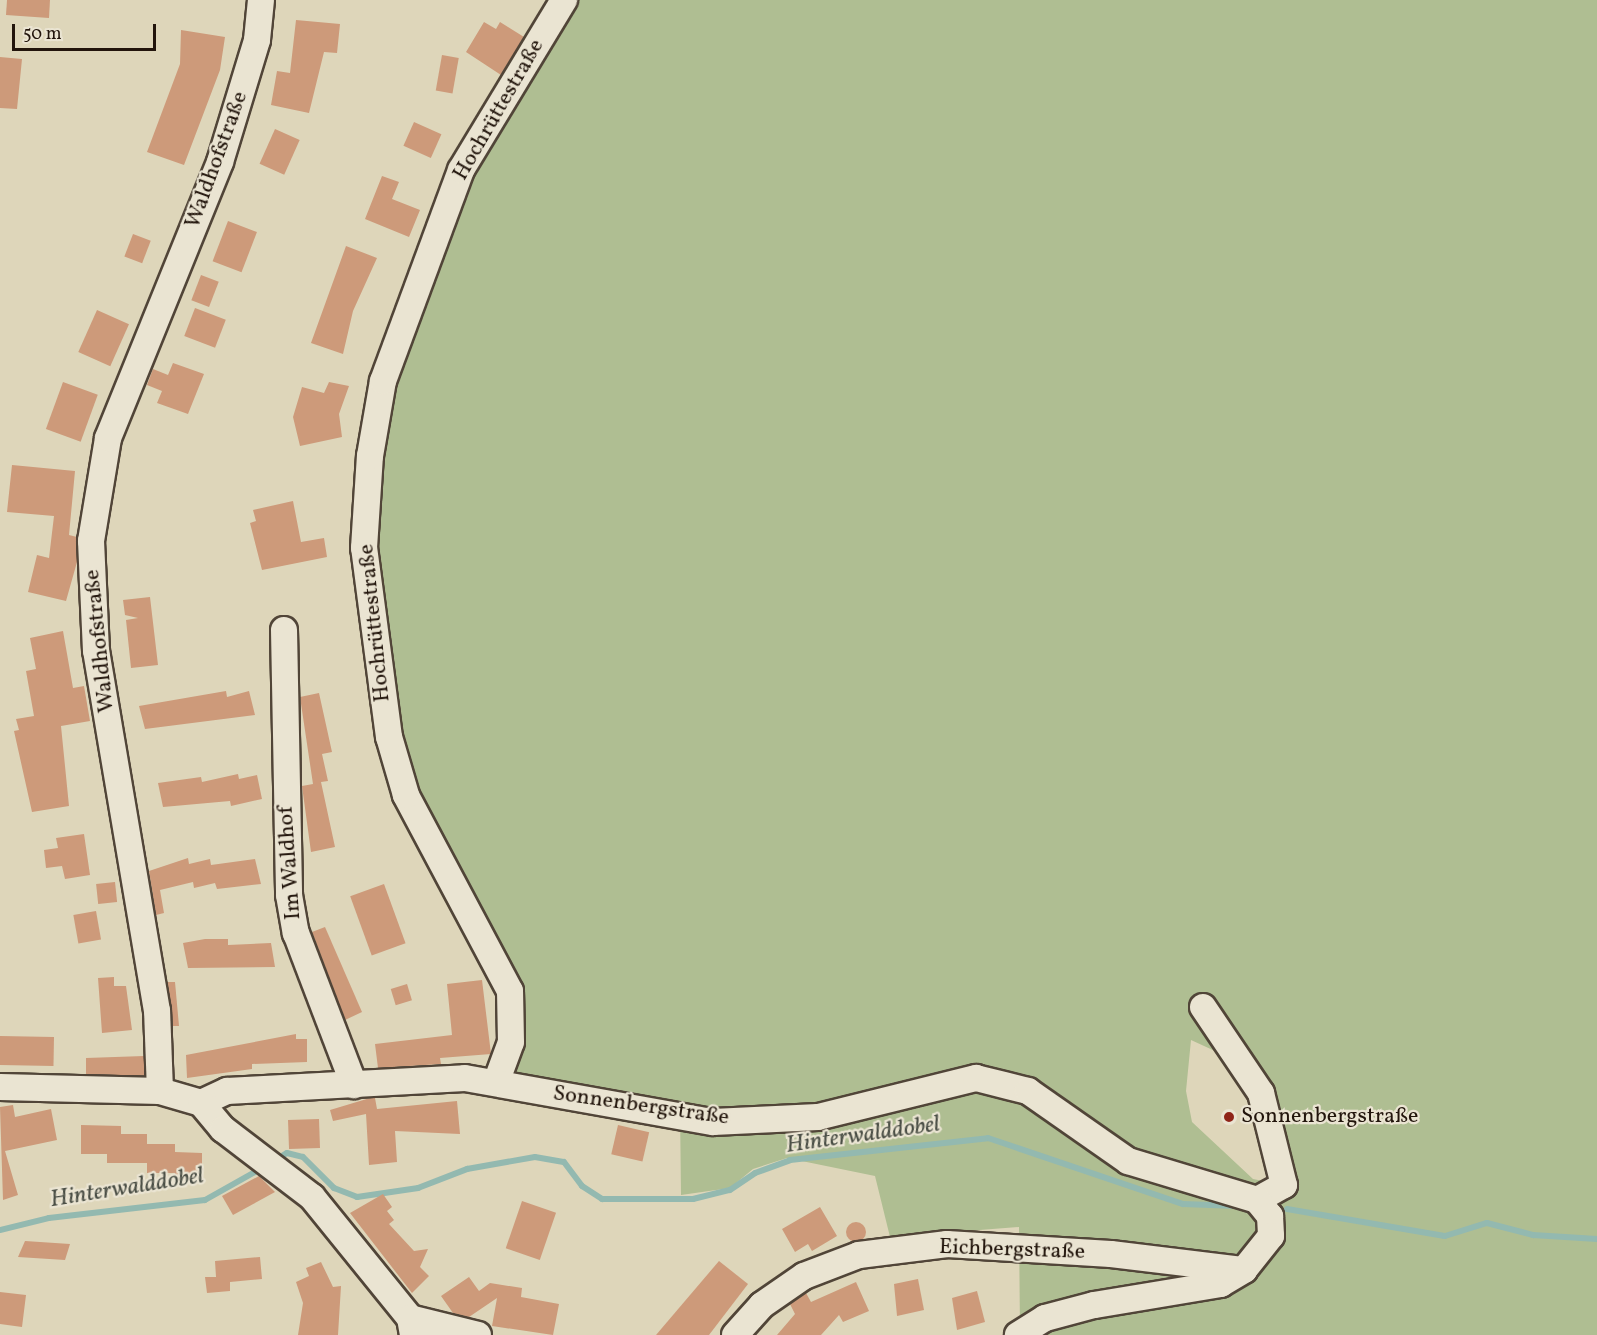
<!DOCTYPE html>
<meta charset="utf-8">
<style>
body{margin:0}
#map{position:relative;width:1597px;height:1335px;overflow:hidden;background:#ded6ba;font-family:Vollkorn,serif}
div>[style]{position:absolute}
.green>*{inset:0;background:#afbe92}
.stream>*{height:6px;margin:-3px;padding:0 3px;transform-origin:3px;border-radius:3px;background:#93b9b0}
.building>*{inset:0;background:#cd9a7a;transform-origin:0 0}
.round{border-radius:50%}
.roads{filter:drop-shadow(2px 0 #514538) drop-shadow(-2px 0 #514538) drop-shadow(0 2px #514538) drop-shadow(0 -2px #514538)}
.minor>*{height:26px;margin:-13px;padding:0 13px;transform-origin:13px;border-radius:13px;background:#eae4d2}
.dots>*{width:16px;height:16px;translate:-50% -50%;box-sizing:border-box;border:3px solid #eae4d2;border-radius:50%}
span{translate:-50% -50%;white-space:nowrap;text-align:center;line-height:1.15;-webkit-text-stroke:4.5px #eae4d2;paint-order:stroke}
.street-label{font-size:22px;color:#22150c}
.poi-label{font-size:22px;color:#22150c}
.left{translate:0 -50%;text-align:left}
.water-label{font-size:24px;color:#4a4e45;font-style:italic}
.scale{position:absolute;left:12px;top:24px;width:144px;height:27px;box-sizing:border-box;border:3px solid #22150c;border-top:0;padding-left:8px;font-size:18px;line-height:21px;white-space:nowrap;color:#22150c;-webkit-text-stroke:4px #eae4d2;paint-order:stroke}
</style>
<div id="map">
<div class="green">
<i style="clip-path:polygon(evenodd,549px 0,1597px 0,1597px 1335px,1016px 1335px,1020px 1331px,1019px 1227px,890px 1237px,875px 1176px,787px 1158px,753px 1169px,730px 1188px,681px 1195px,680px 1109px,557px 1089px,513px 1071px,520px 1049px,398px 745px,372px 558px,374px 496px,398px 359px,468px 164px,549px 0,1191px 1040px,1228px 1057px,1261px 1093px,1284px 1185px,1253px 1179px,1192px 1122px,1186px 1091px,1191px 1040px)"></i>
</div>
<div class="stream">
<i style="left:274px;top:1161px;width:15px;rotate:-32deg"></i>
<i style="left:287px;top:1153px;width:16px;rotate:14deg"></i>
<i style="left:303px;top:1157px;width:44px;rotate:45deg"></i>
<i style="left:334px;top:1188px;width:25px;rotate:21deg"></i>
<i style="left:357px;top:1197px;width:62px;rotate:-8.4deg"></i>
<i style="left:418px;top:1188px;width:53px;rotate:-21.2deg"></i>
<i style="left:467px;top:1169px;width:69px;rotate:-10deg"></i>
<i style="left:535px;top:1157px;width:29px;rotate:10deg"></i>
<i style="left:564px;top:1162px;width:30px;rotate:53deg"></i>
<i style="left:582px;top:1186px;width:24px;rotate:33deg"></i>
<i style="left:602px;top:1199px;width:91px"></i>
<i style="left:693px;top:1199px;width:38px;rotate:-14deg"></i>
<i style="left:730px;top:1190px;width:30px;rotate:-34deg"></i>
<i style="left:755px;top:1173px;width:37px;rotate:-20deg"></i>
<i style="left:790px;top:1160px;width:199px;rotate:-6.3deg"></i>
<i style="left:988px;top:1138px;width:206px;rotate:18.7deg"></i>
<i style="left:1183px;top:1204px;width:54px;rotate:2.1deg"></i>
<i style="left:1287px;top:1209px;width:160px;rotate:9.7deg"></i>
<i style="left:1445px;top:1236px;width:44px;rotate:-17.2deg"></i>
<i style="left:1487px;top:1223px;width:48px;rotate:14.6deg"></i>
<i style="left:1533px;top:1235px;width:64px;rotate:3.6deg"></i>
<i style="left:0;top:1230px;width:50px;rotate:-13.8deg"></i>
<i style="left:49px;top:1218px;width:157px;rotate:-6.6deg"></i>
<i style="left:205px;top:1200px;width:65px;rotate:-29.3deg"></i>
</div>
<div class="building">
<i style="clip-path:polygon(7px 0,50px 0,49px 18px,6px 15px)"></i>
<i style="clip-path:polygon(296px 20px,340px 24px,337px 53px,324px 52px,309px 113px,271px 105px,277px 71px,290px 73px)"></i>
<i style="clip-path:polygon(484px 22px,496px 29px,500px 22px,524px 37px,501px 75px,466px 52px)"></i>
<i style="clip-path:polygon(181px 30px,225px 37px,220px 70px,184px 165px,147px 152px,180px 64px)"></i>
<i style="left:442px;top:55px;width:17px;height:36px;rotate:10deg"></i>
<i style="clip-path:polygon(0 57px,22px 59px,17px 109px,0 108px)"></i>
<i style="left:414px;top:122px;width:30px;height:26px;rotate:24deg"></i>
<i style="left:275px;top:129px;width:27px;height:38px;rotate:24deg"></i>
<i style="clip-path:polygon(382px 176px,399px 182px,392px 199px,420px 210px,409px 237px,365px 219px)"></i>
<i style="left:228px;top:221px;width:31px;height:43px;rotate:21deg"></i>
<i style="left:133px;top:234px;width:19px;height:24px;rotate:21deg"></i>
<i style="clip-path:polygon(346px 246px,377px 258px,353px 311px,343px 354px,311px 343px)"></i>
<i style="left:201px;top:275px;width:19px;height:27px;rotate:21deg"></i>
<i style="left:195px;top:308px;width:33px;height:30px;rotate:21deg"></i>
<i style="left:97px;top:310px;width:35px;height:46px;rotate:24deg"></i>
<i style="clip-path:polygon(173px 363px,204px 374px,188px 414px,157px 403px,162px 391px,147px 385px,153px 369px,168px 375px)"></i>
<i style="left:63px;top:382px;width:37px;height:50px;rotate:20deg"></i>
<i style="clip-path:polygon(329px 382px,349px 386px,339px 414px,342px 437px,300px 446px,293px 417px,302px 387px,324px 393px)"></i>
<i style="clip-path:polygon(12px 465px,75px 471px,69px 535px,77px 537px,77px 562px,66px 601px,28px 592px,37px 555px,49px 558px,54px 516px,7px 512px)"></i>
<i style="clip-path:polygon(293px 501px,301px 542px,324px 538px,327px 557px,262px 570px,250px 523px,256px 521px,253px 510px)"></i>
<i style="clip-path:polygon(150px 597px,158px 665px,131px 668px,126px 620px,138px 618px,125px 615px,123px 600px)"></i>
<i style="clip-path:polygon(63px 631px,73px 688px,84px 686px,90px 721px,61px 726px,69px 806px,32px 812px,14px 731px,19px 730px,16px 719px,34px 716px,26px 671px,36px 669px,30px 638px)"></i>
<i style="clip-path:polygon(226px 691px,227px 697px,249px 691px,255px 715px,145px 729px,139px 706px)"></i>
<i style="clip-path:polygon(319px 693px,332px 752px,322px 754px,328px 781px,321px 782px,335px 847px,311px 852px,302px 786px,313px 784px,300px 697px)"></i>
<i style="clip-path:polygon(238px 774px,239px 779px,257px 775px,262px 799px,231px 806px,230px 801px,163px 807px,158px 783px,201px 777px,202px 782px)"></i>
<i style="clip-path:polygon(84px 834px,90px 875px,65px 879px,62px 866px,46px 868px,44px 850px,58px 848px,56px 838px)"></i>
<i style="clip-path:polygon(188px 858px,189px 864px,210px 859px,211px 865px,255px 859px,261px 884px,217px 889px,215px 883px,194px 888px,193px 882px,160px 890px,164px 913px,156px 915px,149px 871px)"></i>
<i style="left:115px;top:882px;width:20px;height:19px;rotate:84deg"></i>
<i style="left:384px;top:884px;width:63px;height:36px;rotate:70deg"></i>
<i style="left:96px;top:911px;width:29px;height:23px;rotate:80deg"></i>
<i style="clip-path:polygon(325px 927px,362px 1012px,345px 1020px,312px 932px)"></i>
<i style="clip-path:polygon(205px 939px,228px 939px,228px 945px,271px 943px,275px 967px,188px 968px,183px 943px)"></i>
<i style="clip-path:polygon(114px 977px,114px 986px,126px 986px,132px 1030px,102px 1033px,98px 978px)"></i>
<i style="clip-path:polygon(482px 980px,491px 1054px,440px 1058px,441px 1064px,378px 1068px,375px 1044px,452px 1035px,447px 984px)"></i>
<i style="clip-path:polygon(167px 982px,175px 982px,179px 1026px,173px 1026px)"></i>
<i style="left:407px;top:984px;width:17px;height:17px;rotate:73deg"></i>
<i style="clip-path:polygon(296px 1034px,296px 1039px,307px 1039px,307px 1062px,252px 1064px,252px 1069px,187px 1078px,186px 1055px)"></i>
<i style="left:0;top:1036px;width:54px;height:29px;rotate:1deg"></i>
<i style="clip-path:polygon(144px 1056px,144px 1076px,86px 1074px,86px 1058px)"></i>
<i style="clip-path:polygon(370px 1098px,375px 1098px,377px 1109px,457px 1101px,460px 1134px,395px 1131px,397px 1162px,369px 1165px,366px 1114px,333px 1121px,330px 1110px)"></i>
<i style="clip-path:polygon(13px 1105px,15px 1117px,51px 1109px,57px 1140px,5px 1151px,18px 1195px,3px 1200px,0 1107px)"></i>
<i style="left:319px;top:1119px;width:29px;height:31px;rotate:88deg"></i>
<i style="clip-path:polygon(81px 1125px,121px 1126px,121px 1134px,147px 1134px,147px 1144px,175px 1144px,175px 1152px,202px 1153px,202px 1183px,174px 1182px,175px 1173px,147px 1173px,147px 1163px,107px 1163px,107px 1154px,81px 1154px)"></i>
<i style="left:618px;top:1125px;width:32px;height:30px;rotate:13deg"></i>
<i style="clip-path:polygon(259px 1176px,275px 1192px,233px 1215px,222px 1196px)"></i>
<i style="clip-path:polygon(383px 1194px,392px 1207px,387px 1211px,394px 1220px,389px 1224px,414px 1251px,428px 1249px,420px 1267px,429px 1276px,412px 1293px,350px 1213px)"></i>
<i style="left:522px;top:1201px;width:36px;height:50px;rotate:19deg"></i>
<i style="clip-path:polygon(820px 1207px,837px 1236px,812px 1251px,808px 1244px,795px 1252px,782px 1229px)"></i>
<i class="round" style="left:846px;top:1222px;width:20px;height:20px"></i>
<i style="clip-path:polygon(25px 1241px,70px 1244px,65px 1260px,18px 1257px)"></i>
<i style="clip-path:polygon(260px 1257px,262px 1279px,230px 1282px,230px 1291px,207px 1293px,205px 1277px,216px 1277px,215px 1261px)"></i>
<i style="clip-path:polygon(719px 1261px,748px 1284px,709px 1335px,656px 1335px)"></i>
<i style="clip-path:polygon(321px 1262px,333px 1287px,341px 1286px,338px 1335px,298px 1335px,303px 1303px,296px 1282px,309px 1276px,306px 1268px)"></i>
<i style="clip-path:polygon(469px 1277px,479px 1291px,490px 1283px,522px 1288px,521px 1297px,559px 1304px,553px 1335px,492px 1326px,497px 1298px,469px 1317px,453px 1313px,441px 1296px)"></i>
<i style="clip-path:polygon(918px 1279px,924px 1310px,897px 1316px,894px 1284px)"></i>
<i style="clip-path:polygon(856px 1282px,869px 1311px,843px 1322px,839px 1315px,821px 1335px,777px 1335px,795px 1314px,790px 1304px,806px 1293px,811px 1302px)"></i>
<i style="clip-path:polygon(977px 1291px,985px 1322px,957px 1330px,952px 1298px)"></i>
<i style="clip-path:polygon(0 1292px,26px 1295px,22px 1327px,0 1324px)"></i>
</div>
<div class="roads">
<div class="minor">
<i style="left:284px;top:630px;width:265px;rotate:88.9deg"></i>
<i style="left:289px;top:895px;width:39px;rotate:80deg"></i>
<i style="left:296px;top:933px;width:163px;rotate:69.1deg"></i>
<i style="left:1203px;top:1007px;width:104px;rotate:56deg"></i>
<i style="left:1261px;top:1093px;width:95px;rotate:76deg"></i>
<i style="left:1284px;top:1185px;width:31px;rotate:151deg"></i>
<i style="left:497px;top:1080px;width:40px;rotate:-69.8deg"></i>
<i style="left:511px;top:1042px;width:51px;rotate:-91.1deg"></i>
<i style="left:510px;top:991px;width:222px;rotate:-118deg"></i>
<i style="left:406px;top:795px;width:60px;rotate:-106.3deg"></i>
<i style="left:389px;top:737px;width:191px;rotate:-97.5deg"></i>
<i style="left:364px;top:548px;width:92px;rotate:-86.3deg"></i>
<i style="left:370px;top:456px;width:76px;rotate:-80.2deg"></i>
<i style="left:383px;top:381px;width:225px;rotate:-69.7deg"></i>
<i style="left:461px;top:170px;width:199px;rotate:-58.8deg"></i>
<i style="left:0;top:1087px;width:160px;rotate:1.4deg"></i>
<i style="left:160px;top:1091px;width:43px;rotate:16.3deg"></i>
<i style="left:201px;top:1103px;width:29px;rotate:-25deg"></i>
<i style="left:227px;top:1091px;width:238px;rotate:-3.1deg"></i>
<i style="left:465px;top:1078px;width:252px;rotate:10.1deg"></i>
<i style="left:713px;top:1122px;width:105px;rotate:-2.7deg"></i>
<i style="left:818px;top:1117px;width:163px;rotate:-13.9deg"></i>
<i style="left:976px;top:1078px;width:54px;rotate:14deg"></i>
<i style="left:1028px;top:1091px;width:122px;rotate:35deg"></i>
<i style="left:1128px;top:1161px;width:135px;rotate:16.8deg"></i>
<i style="left:1257px;top:1200px;width:21px;rotate:51deg"></i>
<i style="left:1270px;top:1216px;width:20px;rotate:87deg"></i>
<i style="left:1271px;top:1236px;width:43px;rotate:128.5deg"></i>
<i style="left:1244px;top:1270px;width:27px;rotate:149deg"></i>
<i style="left:1221px;top:1284px;width:129px;rotate:170.6deg"></i>
<i style="left:1094px;top:1305px;width:51px;rotate:165.1deg"></i>
<i style="left:1045px;top:1318px;width:32px;rotate:148deg"></i>
<i style="left:160px;top:1091px;width:80px;rotate:-92.1deg"></i>
<i style="left:157px;top:1011px;width:365px;rotate:-99.6deg"></i>
<i style="left:96px;top:651px;width:110px;rotate:-92.6deg"></i>
<i style="left:91px;top:541px;width:104px;rotate:-80.6deg"></i>
<i style="left:108px;top:438px;width:298px;rotate:-67.9deg"></i>
<i style="left:220px;top:162px;width:127px;rotate:-73.1deg"></i>
<i style="left:257px;top:40px;width:40px;rotate:-84.3deg"></i>
<i style="left:201px;top:1103px;width:34px;rotate:50deg"></i>
<i style="left:223px;top:1129px;width:112px;rotate:37.4deg"></i>
<i style="left:312px;top:1197px;width:156px;rotate:51deg"></i>
<i style="left:410px;top:1318px;width:17px;rotate:80deg"></i>
<i style="left:410px;top:1318px;width:70px;rotate:14deg"></i>
<i style="left:735px;top:1335px;width:40px;rotate:-48deg"></i>
<i style="left:762px;top:1305px;width:51px;rotate:-34.6deg"></i>
<i style="left:804px;top:1276px;width:59px;rotate:-20.9deg"></i>
<i style="left:859px;top:1255px;width:89px;rotate:-7.1deg"></i>
<i style="left:947px;top:1244px;width:164px;rotate:3.5deg"></i>
<i style="left:1111px;top:1254px;width:134px;rotate:6.9deg"></i>
</div>
</div>
<div class="dots">
<i style="left:1229px;top:1117px;background:#8f2418"></i>
</div>
<div class="street-label">
<span style="left:499px;top:110px;rotate:-60deg">Hochrüttestraße</span>
<span style="left:217px;top:160px;rotate:-70deg">Waldhofstraße</span>
<span style="left:375px;top:623px;rotate:-96deg">Hochrüttestraße</span>
<span style="left:100px;top:641px;rotate:-96deg">Waldhofstraße</span>
<span style="left:290px;top:863px;rotate:-94deg">Im Waldhof</span>
<span style="left:641px;top:1106px;rotate:8deg">Sonnenbergstraße</span>
<span style="left:1012px;top:1250px;rotate:2deg">Eichbergstraße</span>
</div>
<div class="poi-label">
<span class="left" style="left:1241px;top:1117px">Sonnenbergstraße</span>
</div>
<div class="water-label">
<span style="left:863px;top:1136px;rotate:-8deg">Hinterwalddobel</span>
<span style="left:127px;top:1189px;rotate:-9deg">Hinterwalddobel</span>
</div>
<div class="scale">50 m</div>
</div>
